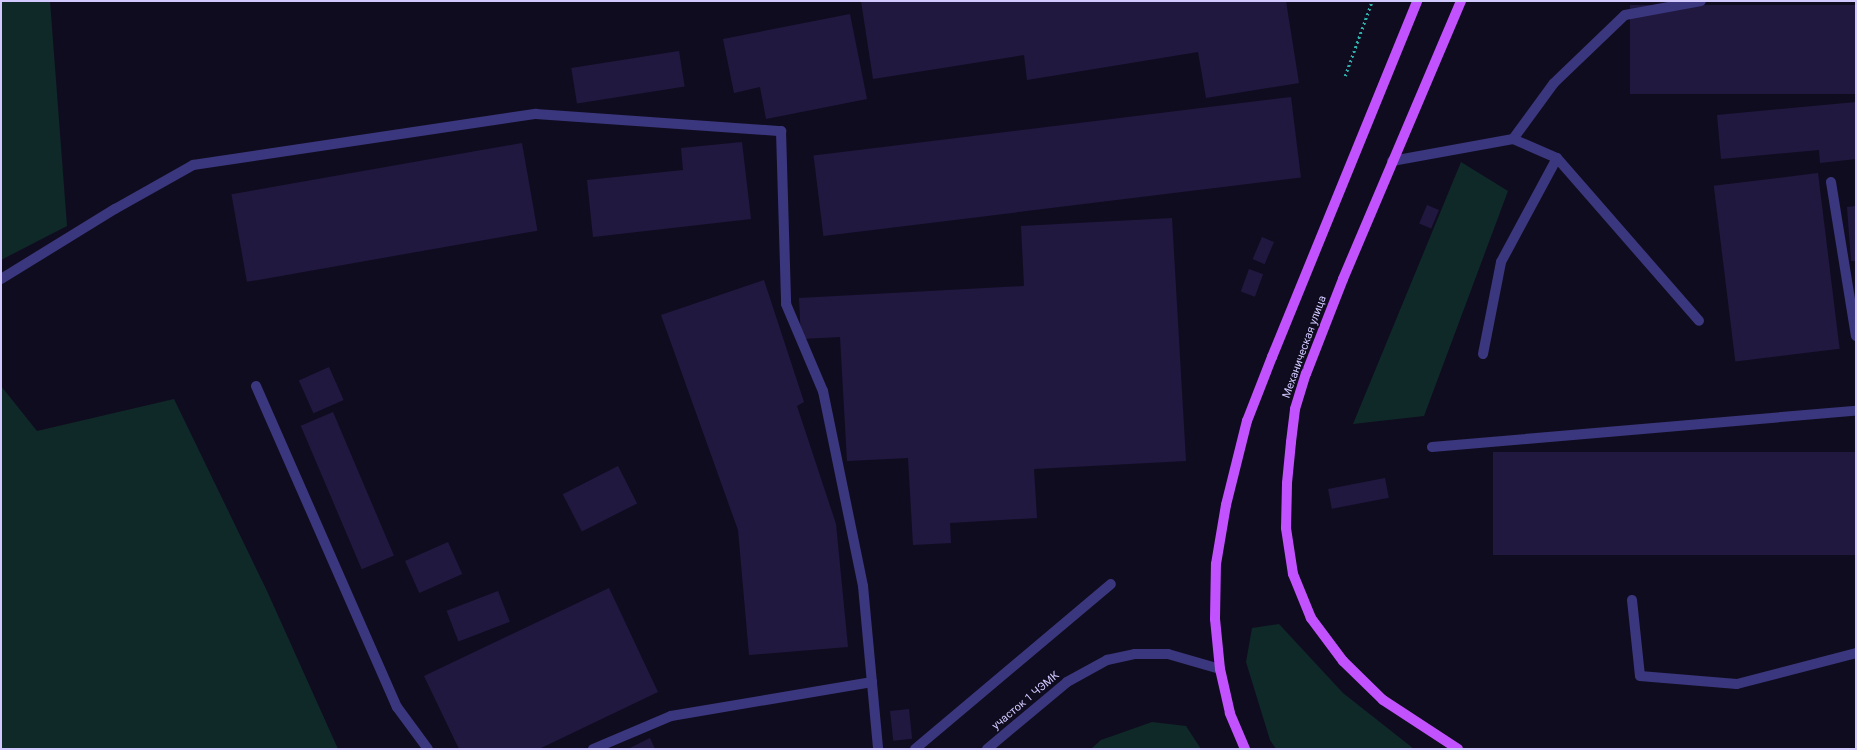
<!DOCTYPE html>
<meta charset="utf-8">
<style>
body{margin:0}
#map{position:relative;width:1857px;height:750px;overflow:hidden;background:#100c1f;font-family:Roboto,sans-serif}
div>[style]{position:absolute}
.green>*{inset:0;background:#0f2928}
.building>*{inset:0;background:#211840;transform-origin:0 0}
.path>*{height:2.5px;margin-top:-1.25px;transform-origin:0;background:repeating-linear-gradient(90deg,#2db0ab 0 2px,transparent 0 5px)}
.service>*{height:10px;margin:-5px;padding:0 5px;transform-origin:5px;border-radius:5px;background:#3b377e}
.minor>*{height:10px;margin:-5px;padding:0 5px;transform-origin:5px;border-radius:5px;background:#3b377e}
.primary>*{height:10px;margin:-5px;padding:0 5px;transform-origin:5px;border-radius:5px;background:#c252fe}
span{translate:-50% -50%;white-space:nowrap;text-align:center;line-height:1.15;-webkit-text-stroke:3px #100c1f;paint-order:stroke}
.street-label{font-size:11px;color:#d2caff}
.frame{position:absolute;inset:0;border:2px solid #d2caff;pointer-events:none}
</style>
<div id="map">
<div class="green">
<i style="clip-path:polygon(1px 1px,50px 1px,67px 226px,1px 260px)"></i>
<i style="clip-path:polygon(1461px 162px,1508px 191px,1424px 416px,1353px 424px)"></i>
<i style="clip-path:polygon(1px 386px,37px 431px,174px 399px,267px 591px,338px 749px,1px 749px)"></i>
<i style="clip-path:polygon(1279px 624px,1343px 693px,1414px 749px,1276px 749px,1270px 740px,1246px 662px,1252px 628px)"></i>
<i style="clip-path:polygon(1152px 722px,1186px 726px,1201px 749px,1091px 749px,1101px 740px)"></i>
</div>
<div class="building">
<i style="clip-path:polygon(861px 1px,1286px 1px,1299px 83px,1206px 98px,1198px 52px,1027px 80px,1024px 55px,873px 79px)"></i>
<i style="left:1856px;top:5px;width:89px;height:226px;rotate:90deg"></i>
<i style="clip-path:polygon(850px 14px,867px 99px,766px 119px,760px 87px,734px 93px,723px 39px)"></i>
<i style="left:679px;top:51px;width:36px;height:109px;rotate:81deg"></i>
<i style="left:1291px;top:97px;width:81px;height:481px;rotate:83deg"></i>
<i style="clip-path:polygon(1856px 102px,1856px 159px,1820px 163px,1819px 150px,1721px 159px,1717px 115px)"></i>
<i style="clip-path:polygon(742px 142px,751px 219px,593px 237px,587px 180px,683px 170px,681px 148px)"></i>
<i style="left:522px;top:143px;width:89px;height:295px;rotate:80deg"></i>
<i style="left:1818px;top:173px;width:177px;height:105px;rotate:83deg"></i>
<i style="left:1427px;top:205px;width:13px;height:20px;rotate:23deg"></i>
<i style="clip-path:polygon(1856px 206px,1856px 261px,1851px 261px,1847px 207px)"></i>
<i style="clip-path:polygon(1172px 218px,1186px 461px,1034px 469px,1037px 518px,950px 523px,951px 543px,913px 545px,908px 458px,847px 461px,840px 337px,801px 339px,799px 298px,1024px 286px,1021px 226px)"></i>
<i style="left:1262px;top:237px;width:13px;height:24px;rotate:23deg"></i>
<i style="left:1249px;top:269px;width:15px;height:24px;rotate:20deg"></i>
<i style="clip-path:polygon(764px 280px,804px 402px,797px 406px,836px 524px,848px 647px,749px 655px,738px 530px,661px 315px)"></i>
<i style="left:329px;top:367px;width:36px;height:33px;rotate:66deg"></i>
<i style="left:333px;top:412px;width:156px;height:35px;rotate:67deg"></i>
<i style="left:1856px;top:452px;width:103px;height:363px;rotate:90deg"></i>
<i style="left:618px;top:466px;width:42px;height:62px;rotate:63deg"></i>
<i style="left:1385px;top:478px;width:20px;height:58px;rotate:79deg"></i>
<i style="left:448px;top:542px;width:35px;height:47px;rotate:66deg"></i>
<i style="clip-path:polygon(609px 588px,658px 692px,539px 749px,459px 749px,424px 676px)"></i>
<i style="left:498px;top:591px;width:33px;height:55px;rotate:69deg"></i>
<i style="left:909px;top:709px;width:30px;height:19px;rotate:84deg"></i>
<i style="clip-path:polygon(650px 738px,655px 749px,628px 749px)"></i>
</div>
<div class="path">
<i style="left:1345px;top:76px;width:80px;rotate:-70.2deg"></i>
</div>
<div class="service">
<i style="left:1513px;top:139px;width:69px;rotate:-53.8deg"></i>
<i style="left:1554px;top:83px;width:98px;rotate:-43.8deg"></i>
<i style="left:1625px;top:15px;width:77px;rotate:-10.4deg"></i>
<i style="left:1392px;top:161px;width:123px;rotate:-10.3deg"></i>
<i style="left:1513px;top:139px;width:48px;rotate:23.4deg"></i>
<i style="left:1557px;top:158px;width:216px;rotate:48.9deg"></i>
<i style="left:1831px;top:182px;width:156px;rotate:80.8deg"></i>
<i style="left:1px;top:279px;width:134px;rotate:-31.6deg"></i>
<i style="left:115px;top:209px;width:90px;rotate:-29.4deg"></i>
<i style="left:193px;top:165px;width:347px;rotate:-8.5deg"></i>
<i style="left:536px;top:114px;width:246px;rotate:4deg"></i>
<i style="left:781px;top:131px;width:173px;rotate:88.3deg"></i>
<i style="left:786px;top:304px;width:95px;rotate:67deg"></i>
<i style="left:823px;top:391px;width:199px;rotate:78.4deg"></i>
<i style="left:863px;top:586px;width:164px;rotate:84.7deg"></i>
<i style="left:1483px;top:354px;width:94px;rotate:-78.9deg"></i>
<i style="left:1501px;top:262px;width:118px;rotate:-61.7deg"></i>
<i style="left:256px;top:386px;width:351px;rotate:66.3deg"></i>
<i style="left:397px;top:707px;width:52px;rotate:53.6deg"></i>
<i style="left:1432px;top:447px;width:426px;rotate:-4.9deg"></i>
<i style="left:1632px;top:600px;width:76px;rotate:84deg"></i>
<i style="left:1640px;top:676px;width:97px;rotate:4.7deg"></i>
<i style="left:1737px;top:684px;width:123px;rotate:-14.6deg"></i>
<i style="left:593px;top:749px;width:85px;rotate:-22.9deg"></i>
<i style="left:671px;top:716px;width:204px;rotate:-9.6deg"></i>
<i style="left:915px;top:749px;width:256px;rotate:-40.1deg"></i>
</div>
<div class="minor">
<i style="left:987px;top:749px;width:104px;rotate:-39.9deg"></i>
<i style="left:1067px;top:682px;width:46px;rotate:-28.8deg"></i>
<i style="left:1107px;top:660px;width:29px;rotate:-12deg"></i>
<i style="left:1135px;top:654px;width:33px"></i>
<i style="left:1168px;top:654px;width:54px;rotate:16.1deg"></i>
</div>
<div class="primary">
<i style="left:1245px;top:749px;width:39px;rotate:-113deg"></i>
<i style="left:1230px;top:713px;width:45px;rotate:-102.8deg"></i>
<i style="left:1220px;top:669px;width:50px;rotate:-95.7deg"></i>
<i style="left:1215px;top:619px;width:55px;rotate:-89deg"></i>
<i style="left:1216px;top:564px;width:60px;rotate:-80.4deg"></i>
<i style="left:1226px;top:505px;width:87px;rotate:-76deg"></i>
<i style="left:1247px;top:421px;width:69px;rotate:-68.7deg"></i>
<i style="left:1272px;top:357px;width:384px;rotate:-67.8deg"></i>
<i style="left:1458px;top:749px;width:90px;rotate:-146.8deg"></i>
<i style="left:1383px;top:700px;width:56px;rotate:-135.7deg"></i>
<i style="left:1343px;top:661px;width:54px;rotate:-126.7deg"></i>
<i style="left:1311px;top:618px;width:48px;rotate:-112.2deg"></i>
<i style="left:1293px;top:574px;width:47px;rotate:-98.7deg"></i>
<i style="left:1286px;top:528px;width:45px;rotate:-88.7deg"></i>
<i style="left:1287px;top:483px;width:41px;rotate:-84.4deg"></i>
<i style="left:1291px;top:442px;width:33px;rotate:-83deg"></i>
<i style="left:1295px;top:409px;width:37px;rotate:-73deg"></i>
<i style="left:1306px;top:374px;width:102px;rotate:-68.7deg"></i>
<i style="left:1343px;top:279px;width:302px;rotate:-67deg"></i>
</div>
<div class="street-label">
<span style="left:1305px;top:347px;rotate:-70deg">Механическая улица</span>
<span style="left:1026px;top:701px;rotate:-40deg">участок 1 ЧЭМК</span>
</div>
<div class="frame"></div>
</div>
